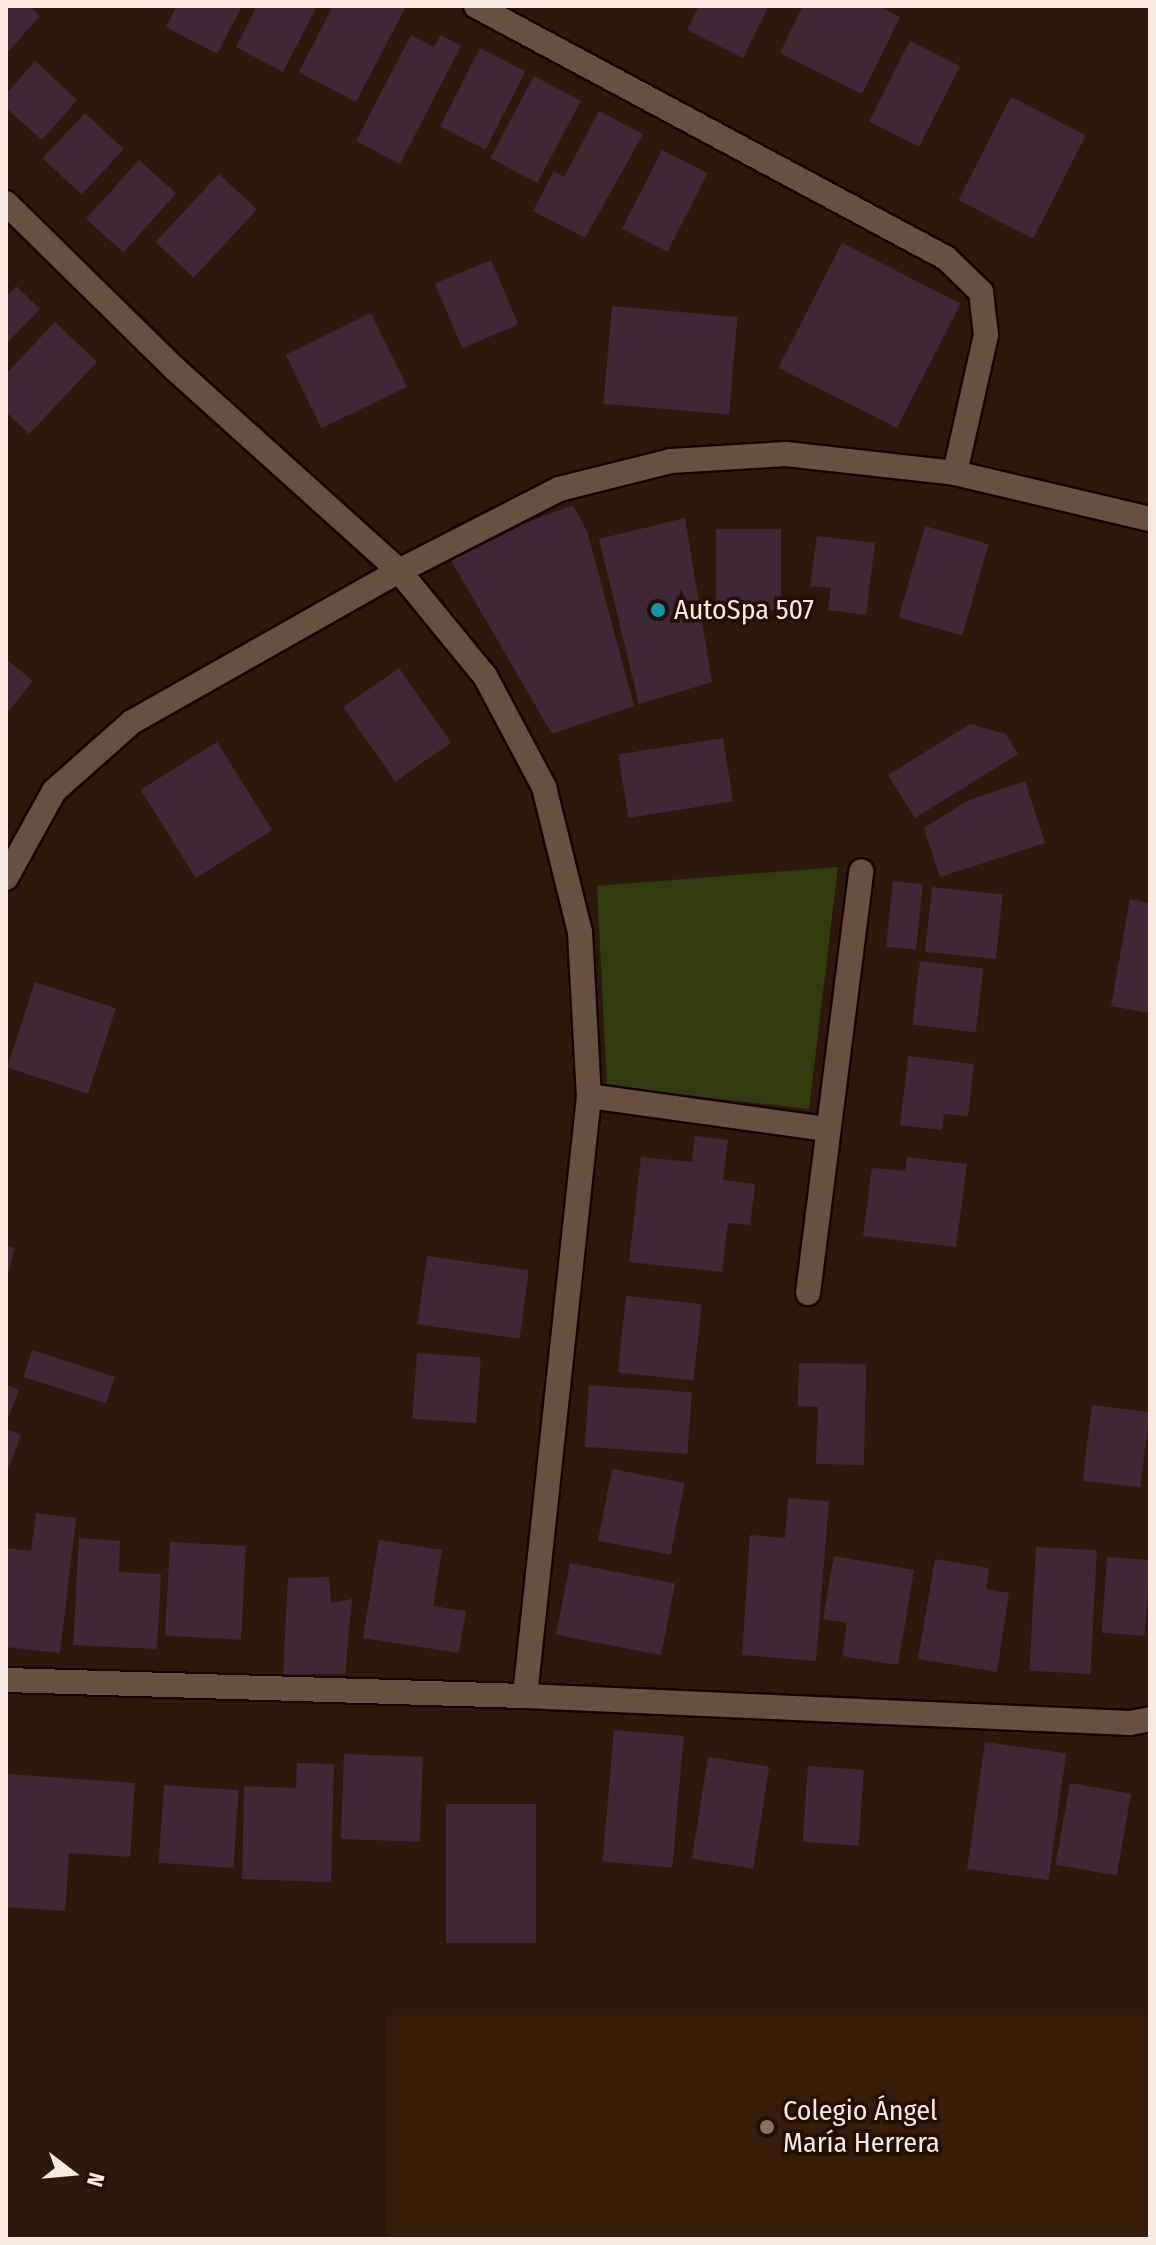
<!DOCTYPE html>
<meta charset="utf-8">
<style>
body{margin:0}
#map{position:relative;width:1156px;height:2245px;overflow:hidden;background:#2d190b;font-family:"Fira Sans Condensed",sans-serif}
div>[style]{position:absolute}
.built>*{inset:0;background:#361d0a;transform-origin:0 0}
.green>*{inset:0;background:#323b0d}
.building>*{inset:0;background:#3f2836;transform-origin:0 0}
.roads{filter:drop-shadow(2px 0 #150400) drop-shadow(-2px 0 #150400) drop-shadow(0 2px #150400) drop-shadow(0 -2px #150400)}
.street>*{height:24px;margin:-12px;padding:0 12px;transform-origin:12px;border-radius:12px;background:#685041}
.dots>*{width:22px;height:22px;translate:-50% -50%;box-sizing:border-box;border:4px solid #231004;border-radius:50%}
span{translate:-50% -50%;white-space:nowrap;text-align:center;line-height:1.15;-webkit-text-stroke:7px #231004;paint-order:stroke}
.poi-label{font-size:28px;color:#f8eae1}
.left{translate:0 -50%;text-align:left}
.frame{position:absolute;inset:0;border:8px solid #f8eae1;pointer-events:none}
.north{position:absolute;left:32px;top:2133px;width:80px;height:80px;-webkit-text-stroke:6px #231004;paint-order:stroke;rotate:106deg;font-size:22px;font-weight:700;line-height:32px;text-align:center;color:#f8eae1}
.north::after{content:'';display:block;margin:auto;width:28px;height:36px;background:#f8eae1;clip-path:polygon(50% 0,100% 100%,50% 72%,0 100%)}
</style>
<div id="map">
<div class="built">
<i style="left:1150px;top:2015px;width:224px;height:763px;rotate:90deg"></i>
</div>
<div class="green">
<i style="clip-path:polygon(838px 867px,809px 1109px,607px 1086px,597px 886px)"></i>
</div>
<div class="building">
<i style="clip-path:polygon(6px 6px,29px 6px,40px 16px,6px 54px)"></i>
<i style="clip-path:polygon(177px 6px,242px 6px,217px 54px,166px 27px)"></i>
<i style="clip-path:polygon(257px 6px,317px 6px,283px 72px,236px 47px)"></i>
<i style="clip-path:polygon(333px 6px,406px 6px,356px 102px,299px 72px)"></i>
<i style="clip-path:polygon(699px 6px,769px 6px,743px 58px,687px 30px)"></i>
<i style="clip-path:polygon(803px 6px,879px 6px,900px 17px,862px 94px,780px 53px)"></i>
<i style="clip-path:polygon(411px 35px,434px 47px,441px 35px,461px 46px,400px 164px,356px 141px)"></i>
<i style="left:910px;top:41px;width:56px;height:90px;rotate:27deg"></i>
<i style="left:480px;top:48px;width:51px;height:88px;rotate:27deg"></i>
<i style="clip-path:polygon(35px 61px,77px 100px,42px 140px,6px 108px,6px 94px)"></i>
<i style="left:534px;top:76px;width:53px;height:93px;rotate:28deg"></i>
<i style="left:1011px;top:97px;width:84px;height:116px;rotate:27deg"></i>
<i style="clip-path:polygon(599px 111px,643px 134px,585px 238px,533px 211px,554px 171px,564px 177px)"></i>
<i style="left:85px;top:113px;width:53px;height:62px;rotate:43deg"></i>
<i style="left:662px;top:150px;width:51px;height:88px;rotate:27deg"></i>
<i style="left:139px;top:160px;width:50px;height:79px;rotate:42deg"></i>
<i style="left:219px;top:174px;width:52px;height:93px;rotate:43deg"></i>
<i style="left:842px;top:243px;width:133px;height:140px;rotate:27deg"></i>
<i style="left:491px;top:260px;width:70px;height:61px;rotate:67deg"></i>
<i style="clip-path:polygon(16px 286px,40px 309px,6px 344px,6px 297px)"></i>
<i style="left:612px;top:306px;width:126px;height:98px;rotate:5deg"></i>
<i style="left:371px;top:313px;width:82px;height:95px;rotate:64deg"></i>
<i style="clip-path:polygon(55px 322px,97px 362px,29px 434px,6px 412px,6px 374px)"></i>
<i style="clip-path:polygon(573px 505px,587px 531px,634px 706px,552px 734px,451px 560px,528px 522px)"></i>
<i style="clip-path:polygon(685px 518px,712px 682px,639px 704px,599px 539px)"></i>
<i style="left:925px;top:526px;width:66px;height:95px;rotate:16deg"></i>
<i style="left:716px;top:529px;width:65px;height:81px"></i>
<i style="clip-path:polygon(817px 536px,875px 543px,866px 615px,828px 610px,831px 588px,810px 586px)"></i>
<i style="clip-path:polygon(6px 659px,33px 681px,6px 714px)"></i>
<i style="left:399px;top:668px;width:91px;height:68px;rotate:55deg"></i>
<i style="clip-path:polygon(970px 724px,1006px 734px,1018px 754px,915px 818px,888px 775px)"></i>
<i style="left:723px;top:738px;width:64px;height:106px;rotate:81deg"></i>
<i style="left:217px;top:742px;width:104px;height:90px;rotate:58deg"></i>
<i style="clip-path:polygon(1025px 781px,1045px 843px,940px 877px,924px 828px,967px 801px)"></i>
<i style="left:893px;top:881px;width:30px;height:66px;rotate:6deg"></i>
<i style="left:932px;top:887px;width:71px;height:65px;rotate:6deg"></i>
<i style="clip-path:polygon(1130px 899px,1150px 903px,1150px 1013px,1111px 1006px)"></i>
<i style="left:920px;top:961px;width:64px;height:64px;rotate:7deg"></i>
<i style="left:35px;top:982px;width:85px;height:90px;rotate:18deg"></i>
<i style="clip-path:polygon(908px 1056px,974px 1064px,968px 1116px,944px 1114px,942px 1130px,900px 1125px)"></i>
<i style="clip-path:polygon(695px 1136px,728px 1140px,723px 1180px,755px 1184px,750px 1225px,728px 1223px,722px 1272px,629px 1262px,641px 1157px,692px 1162px)"></i>
<i style="clip-path:polygon(907px 1157px,967px 1164px,956px 1247px,863px 1236px,872px 1168px,905px 1171px)"></i>
<i style="clip-path:polygon(6px 1246px,15px 1248px,7px 1277px,6px 1277px)"></i>
<i style="left:427px;top:1256px;width:103px;height:69px;rotate:8deg"></i>
<i style="left:626px;top:1296px;width:76px;height:77px;rotate:6deg"></i>
<i style="left:32px;top:1350px;width:87px;height:28px;rotate:18deg"></i>
<i style="left:417px;top:1353px;width:64px;height:66px;rotate:4deg"></i>
<i style="clip-path:polygon(799px 1363px,866px 1364px,864px 1465px,816px 1464px,818px 1407px,798px 1406px)"></i>
<i style="clip-path:polygon(6px 1385px,19px 1390px,6px 1423px)"></i>
<i style="left:589px;top:1385px;width:103px;height:62px;rotate:4deg"></i>
<i style="left:1092px;top:1405px;width:58px;height:76px;rotate:7deg"></i>
<i style="clip-path:polygon(6px 1429px,21px 1435px,6px 1474px)"></i>
<i style="left:612px;top:1469px;width:74px;height:73px;rotate:11deg"></i>
<i style="clip-path:polygon(788px 1498px,829px 1501px,816px 1661px,742px 1655px,750px 1535px,785px 1538px)"></i>
<i style="clip-path:polygon(36px 1513px,76px 1518px,60px 1653px,6px 1647px,6px 1548px,31px 1551px)"></i>
<i style="clip-path:polygon(79px 1538px,120px 1541px,119px 1572px,161px 1574px,157px 1649px,73px 1645px)"></i>
<i style="clip-path:polygon(379px 1540px,442px 1550px,433px 1606px,466px 1611px,459px 1653px,363px 1638px)"></i>
<i style="left:170px;top:1542px;width:76px;height:94px;rotate:3deg"></i>
<i style="left:1036px;top:1547px;width:61px;height:124px;rotate:3deg"></i>
<i style="clip-path:polygon(834px 1556px,914px 1570px,898px 1665px,842px 1656px,847px 1623px,823px 1619px)"></i>
<i style="left:1107px;top:1557px;width:43px;height:76px;rotate:4deg"></i>
<i style="clip-path:polygon(935px 1559px,989px 1568px,986px 1589px,1009px 1593px,997px 1672px,918px 1659px)"></i>
<i style="left:570px;top:1563px;width:107px;height:73px;rotate:11deg"></i>
<i style="clip-path:polygon(329px 1577px,331px 1603px,352px 1599px,345px 1674px,283px 1674px,288px 1578px)"></i>
<i style="left:614px;top:1730px;width:70px;height:132px;rotate:5deg"></i>
<i style="left:985px;top:1742px;width:82px;height:128px;rotate:8deg"></i>
<i style="left:344px;top:1754px;width:79px;height:85px;rotate:2deg"></i>
<i style="left:708px;top:1757px;width:62px;height:103px;rotate:9deg"></i>
<i style="clip-path:polygon(297px 1763px,334px 1764px,331px 1882px,242px 1879px,244px 1786px,296px 1788px)"></i>
<i style="left:808px;top:1766px;width:56px;height:76px;rotate:4deg"></i>
<i style="clip-path:polygon(6px 1774px,135px 1783px,130px 1857px,69px 1853px,65px 1911px,6px 1907px)"></i>
<i style="left:1070px;top:1783px;width:62px;height:83px;rotate:10deg"></i>
<i style="left:164px;top:1785px;width:75px;height:78px;rotate:4deg"></i>
<i style="left:536px;top:1804px;width:139px;height:90px;rotate:90deg"></i>
</div>
<div class="roads">
<div class="street">
<i style="left:476px;top:6px;width:533px;rotate:28.2deg"></i>
<i style="left:946px;top:258px;width:49px;rotate:44.2deg"></i>
<i style="left:981px;top:292px;width:43px;rotate:83.4deg"></i>
<i style="left:986px;top:335px;width:141px;rotate:102.7deg"></i>
<i style="left:6px;top:203px;width:237px;rotate:44.5deg"></i>
<i style="left:175px;top:369px;width:302px;rotate:42deg"></i>
<i style="left:399px;top:571px;width:136px;rotate:50.7deg"></i>
<i style="left:485px;top:676px;width:126px;rotate:62deg"></i>
<i style="left:544px;top:787px;width:149px;rotate:76.1deg"></i>
<i style="left:580px;top:932px;width:164px;rotate:86.9deg"></i>
<i style="left:589px;top:1096px;width:603px;rotate:96.09deg"></i>
<i style="left:6px;top:878px;width:99px;rotate:-61.1deg"></i>
<i style="left:54px;top:791px;width:104px;rotate:-41.5deg"></i>
<i style="left:132px;top:722px;width:307px;rotate:-29.5deg"></i>
<i style="left:399px;top:571px;width:180px;rotate:-27.1deg"></i>
<i style="left:559px;top:489px;width:115px;rotate:-14deg"></i>
<i style="left:671px;top:461px;width:115px;rotate:-3.5deg"></i>
<i style="left:786px;top:454px;width:170px;rotate:6.4deg"></i>
<i style="left:955px;top:473px;width:200px;rotate:13.3deg"></i>
<i style="left:589px;top:1096px;width:241px;rotate:7.9deg"></i>
<i style="left:808px;top:1293px;width:425px;rotate:-82.8deg"></i>
<i style="left:6px;top:1680px;width:519px;rotate:1.77deg"></i>
<i style="left:525px;top:1696px;width:606px;rotate:2.56deg"></i>
<i style="left:1130px;top:1723px;width:20px;rotate:-11deg"></i>
</div>
</div>
<div class="dots">
<i style="left:658px;top:610px;background:#0f9aa8"></i>
<i style="left:767px;top:2127px;background:#8d6e63"></i>
</div>
<div class="poi-label">
<span class="left" style="left:674px;top:610px">AutoSpa 507</span>
<span class="left" style="left:783px;top:2127px">Colegio Ángel<br>María Herrera</span>
</div>
<div class="frame"></div>
<div class="north">N</div>
</div>
